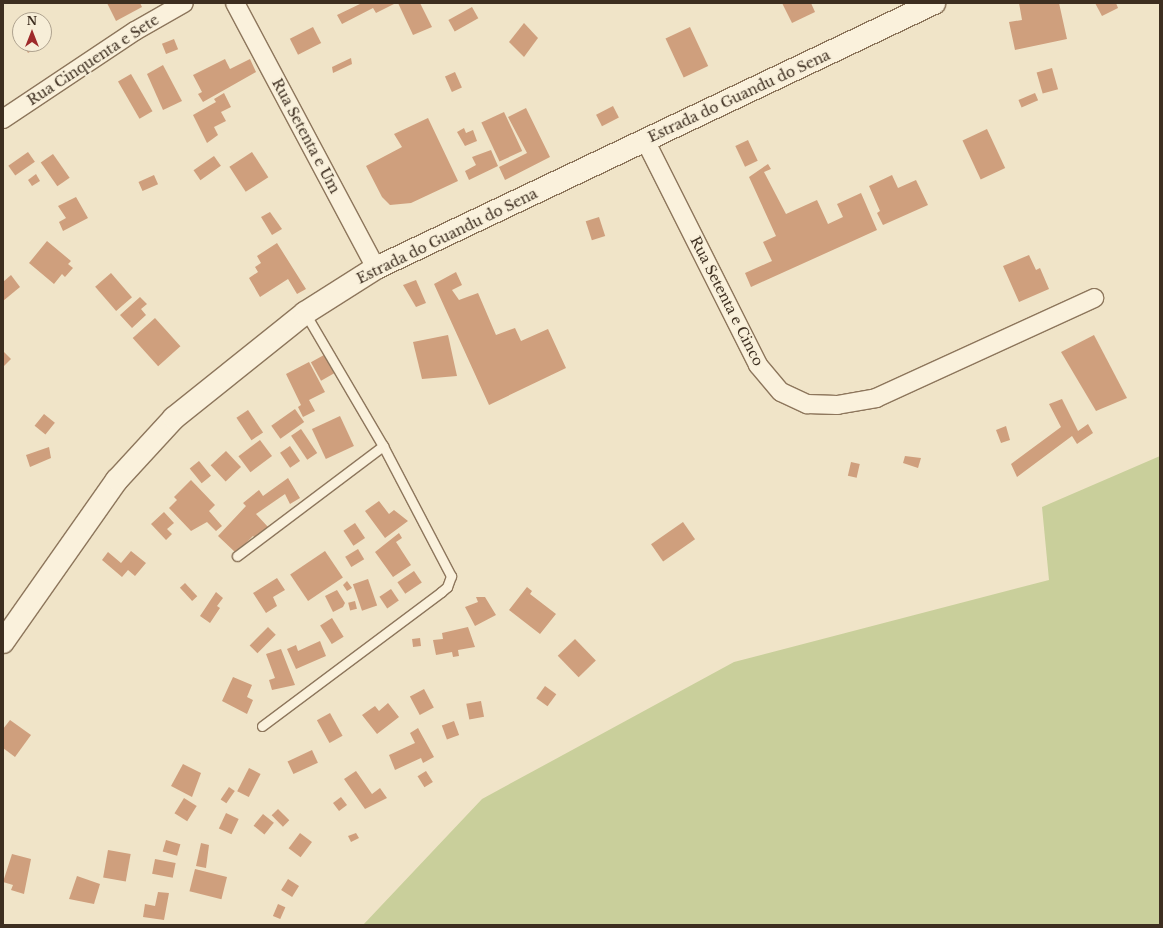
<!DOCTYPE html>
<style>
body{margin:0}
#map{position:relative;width:1163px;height:928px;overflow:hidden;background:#f0e4c8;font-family:"Libre Baskerville",serif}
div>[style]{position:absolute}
.green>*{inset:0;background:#c9cf9b}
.building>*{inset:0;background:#cf9f7d;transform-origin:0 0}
.roads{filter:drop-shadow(1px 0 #8d765c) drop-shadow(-1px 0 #8d765c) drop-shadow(0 1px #8d765c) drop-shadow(0 -1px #8d765c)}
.service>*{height:9px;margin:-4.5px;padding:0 4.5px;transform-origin:4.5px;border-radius:4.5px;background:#faf1dc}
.minor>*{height:18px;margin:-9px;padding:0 9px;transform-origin:9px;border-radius:9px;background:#faf1dc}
.secondary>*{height:22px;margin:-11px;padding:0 11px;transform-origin:11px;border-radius:11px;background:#faf1dc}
span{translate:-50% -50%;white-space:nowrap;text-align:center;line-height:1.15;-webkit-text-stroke:3px #f7eed8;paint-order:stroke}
.street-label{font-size:14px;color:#3d2e20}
.frame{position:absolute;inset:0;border:4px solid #3d2e20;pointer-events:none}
.north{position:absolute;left:12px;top:12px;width:40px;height:40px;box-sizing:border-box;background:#f7eed8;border:1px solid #ada18e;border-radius:50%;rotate:0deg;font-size:11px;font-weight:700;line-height:16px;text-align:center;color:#3d2e20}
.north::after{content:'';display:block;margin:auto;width:14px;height:18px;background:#9e2a2b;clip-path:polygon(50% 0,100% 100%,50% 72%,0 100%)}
</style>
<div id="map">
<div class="green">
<i style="clip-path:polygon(1160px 456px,1160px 925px,363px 925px,482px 799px,734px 662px,1049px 580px,1042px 507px)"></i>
</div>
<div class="building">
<i style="clip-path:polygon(107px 3px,140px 3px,142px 7px,116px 21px)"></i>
<i style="clip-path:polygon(362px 3px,396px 3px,376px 13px,373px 8px,342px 24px,337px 15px)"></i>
<i style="clip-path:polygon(398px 3px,420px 3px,432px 27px,413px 35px)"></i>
<i style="clip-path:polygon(782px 3px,811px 3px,815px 12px,792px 23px)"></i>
<i style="clip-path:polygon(1019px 3px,1059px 3px,1067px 39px,1015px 50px,1009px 22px,1022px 20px)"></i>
<i style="clip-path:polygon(1095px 3px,1116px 3px,1118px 8px,1102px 16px)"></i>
<i style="left:472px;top:7px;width:13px;height:27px;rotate:61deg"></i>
<i style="clip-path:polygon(524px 23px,538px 38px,524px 57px,509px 42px)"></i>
<i style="left:313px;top:27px;width:18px;height:26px;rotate:63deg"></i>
<i style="left:690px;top:27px;width:43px;height:27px;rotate:65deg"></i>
<i style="left:174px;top:39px;width:11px;height:13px;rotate:68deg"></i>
<i style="clip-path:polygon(23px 44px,43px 44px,28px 53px)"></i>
<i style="clip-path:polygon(351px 58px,352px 64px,333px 73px,332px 67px)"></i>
<i style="clip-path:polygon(225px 59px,230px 69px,250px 59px,256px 72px,203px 102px,198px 94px,202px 92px,193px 75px)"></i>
<i style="clip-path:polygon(163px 65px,182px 101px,163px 110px,147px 74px)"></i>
<i style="left:1052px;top:68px;width:22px;height:16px;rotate:74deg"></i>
<i style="left:455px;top:72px;width:17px;height:11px;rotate:66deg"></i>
<i style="left:131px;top:74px;width:43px;height:15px;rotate:60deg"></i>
<i style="clip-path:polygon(224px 93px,231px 107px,221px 112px,226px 121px,214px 127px,218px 135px,207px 143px,193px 115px,216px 102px,214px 99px)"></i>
<i style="left:1035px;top:93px;width:8px;height:18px;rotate:67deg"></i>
<i style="left:613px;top:106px;width:13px;height:19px;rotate:63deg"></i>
<i style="clip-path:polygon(526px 108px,550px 157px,505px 180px,499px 167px,527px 153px,508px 117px)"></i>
<i style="left:504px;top:112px;width:43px;height:25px;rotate:65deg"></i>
<i style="clip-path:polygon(428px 118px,458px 181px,411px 203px,390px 205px,382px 197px,366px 166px,402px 147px,394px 134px)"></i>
<i style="clip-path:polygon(464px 128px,466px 133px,473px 130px,477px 141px,465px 146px,457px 132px)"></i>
<i style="left:987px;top:129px;width:43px;height:27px;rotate:65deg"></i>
<i style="left:748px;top:140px;width:23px;height:14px;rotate:65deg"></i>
<i style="clip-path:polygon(491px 150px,498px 166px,469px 180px,465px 171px,476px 165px,472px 157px)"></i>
<i style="left:28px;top:152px;width:12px;height:24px;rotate:55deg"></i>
<i style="left:252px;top:152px;width:30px;height:27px;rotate:57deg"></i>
<i style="left:53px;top:154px;width:29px;height:15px;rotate:55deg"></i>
<i style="left:214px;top:156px;width:12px;height:25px;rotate:55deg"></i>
<i style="clip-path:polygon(768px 164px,771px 169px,764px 172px,786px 214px,817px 200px,828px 224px,843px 217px,837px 204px,861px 193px,877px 230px,751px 287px,745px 273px,772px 261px,763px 242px,776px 236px,749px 177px)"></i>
<i style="clip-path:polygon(36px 174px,40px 181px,32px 186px,28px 180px)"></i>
<i style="left:154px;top:175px;width:10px;height:17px;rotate:66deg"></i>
<i style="clip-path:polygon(892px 175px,898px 188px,916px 180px,928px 205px,883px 225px,877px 213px,880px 211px,869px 186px)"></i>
<i style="clip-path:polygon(76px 197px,88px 218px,63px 231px,59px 222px,66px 218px,58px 206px)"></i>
<i style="clip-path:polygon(270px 212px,282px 229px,272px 235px,261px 217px)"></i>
<i style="left:599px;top:217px;width:20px;height:14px;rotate:72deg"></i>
<i style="clip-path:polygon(47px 241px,71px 261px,68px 264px,73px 268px,65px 277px,62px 274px,54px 284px,29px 263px)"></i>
<i style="clip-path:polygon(277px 243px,306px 289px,297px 294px,288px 279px,260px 297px,249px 278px,258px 272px,255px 267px,261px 263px,257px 256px)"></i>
<i style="clip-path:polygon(1029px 255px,1036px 270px,1040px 268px,1049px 289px,1019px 302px,1003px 266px)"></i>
<i style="clip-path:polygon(456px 272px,462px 285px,452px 290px,459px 300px,478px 293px,496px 335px,515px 328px,521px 341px,548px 329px,566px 368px,489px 405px,434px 284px)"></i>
<i style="left:111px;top:273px;width:32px;height:21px;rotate:49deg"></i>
<i style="clip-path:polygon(11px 275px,20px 287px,3px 301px,3px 282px)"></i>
<i style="clip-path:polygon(416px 280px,426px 303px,416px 307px,403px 285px)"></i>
<i style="clip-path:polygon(140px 297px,147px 304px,141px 309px,146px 315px,132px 328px,120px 315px)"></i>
<i style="left:155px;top:318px;width:38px;height:30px;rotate:48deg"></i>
<i style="clip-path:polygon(448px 335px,457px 376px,422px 379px,413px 342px)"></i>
<i style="clip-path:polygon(1094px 335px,1127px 398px,1096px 411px,1061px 352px)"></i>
<i style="clip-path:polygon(3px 351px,11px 359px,3px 367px)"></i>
<i style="left:324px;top:355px;width:21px;height:15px;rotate:61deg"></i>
<i style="clip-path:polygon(309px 362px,325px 392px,309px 400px,315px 411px,303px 417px,298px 407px,301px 405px,286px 374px)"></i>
<i style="clip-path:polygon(1062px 399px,1078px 431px,1088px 424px,1093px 433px,1077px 444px,1072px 436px,1017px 477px,1011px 464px,1061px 427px,1049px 404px)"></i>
<i style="left:295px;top:409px;width:16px;height:29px;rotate:55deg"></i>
<i style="left:248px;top:410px;width:27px;height:14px;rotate:56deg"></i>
<i style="left:44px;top:414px;width:14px;height:15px;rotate:39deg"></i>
<i style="left:340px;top:416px;width:33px;height:31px;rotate:65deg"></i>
<i style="clip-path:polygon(1006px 426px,1010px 440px,1001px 443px,996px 430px)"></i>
<i style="left:301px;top:429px;width:29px;height:12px;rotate:56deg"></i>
<i style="left:260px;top:440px;width:20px;height:27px;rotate:53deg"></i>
<i style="left:290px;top:446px;width:18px;height:12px;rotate:56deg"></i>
<i style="clip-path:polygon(49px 447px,51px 458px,30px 467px,26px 455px)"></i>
<i style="left:226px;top:451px;width:22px;height:21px;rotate:47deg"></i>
<i style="clip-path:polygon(905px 456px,921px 458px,918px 468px,903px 463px)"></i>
<i style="left:199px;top:461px;width:19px;height:12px;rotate:51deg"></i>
<i style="left:851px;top:462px;width:9px;height:14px;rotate:13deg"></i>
<i style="clip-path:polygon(288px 478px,300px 498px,290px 504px,285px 494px,256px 514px,268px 527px,256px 539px,253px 536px,236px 553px,218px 536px,246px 506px,243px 503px,259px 490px,263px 496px)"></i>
<i style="clip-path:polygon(191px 480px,215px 505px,209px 511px,222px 526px,216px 531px,207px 522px,191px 531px,169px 508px,177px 500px,174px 497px)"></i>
<i style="clip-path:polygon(379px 501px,389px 514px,394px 510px,408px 521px,385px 538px,365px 511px)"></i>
<i style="clip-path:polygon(164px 512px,174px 523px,167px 529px,172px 534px,166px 540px,151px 524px)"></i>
<i style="left:683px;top:522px;width:21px;height:39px;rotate:55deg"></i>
<i style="left:355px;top:523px;width:18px;height:14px;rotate:56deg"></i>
<i style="clip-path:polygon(399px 533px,402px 538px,396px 542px,411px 565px,393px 577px,375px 552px)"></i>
<i style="left:358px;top:549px;width:12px;height:15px;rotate:59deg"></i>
<i style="clip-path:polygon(131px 551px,146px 563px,135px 576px,128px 570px,122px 577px,102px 560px,108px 552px,121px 563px)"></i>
<i style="left:325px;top:551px;width:32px;height:42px;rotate:56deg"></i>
<i style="left:414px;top:571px;width:14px;height:20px;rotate:56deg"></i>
<i style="clip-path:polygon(277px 578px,285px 590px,273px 597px,277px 606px,266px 613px,253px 593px)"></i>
<i style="left:368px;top:579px;width:28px;height:16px;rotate:71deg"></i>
<i style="clip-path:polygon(347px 581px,352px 588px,347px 591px,343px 585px)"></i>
<i style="left:185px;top:583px;width:18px;height:7px;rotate:47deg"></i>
<i style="clip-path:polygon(527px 587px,532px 591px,530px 594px,556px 614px,540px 634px,509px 610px)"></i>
<i style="left:391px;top:589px;width:14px;height:14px;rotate:56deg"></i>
<i style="clip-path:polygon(337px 590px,345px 603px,343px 607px,333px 612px,325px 596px)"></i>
<i style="clip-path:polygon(216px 592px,223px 598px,217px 606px,220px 608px,210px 623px,200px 616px)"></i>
<i style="clip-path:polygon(476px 597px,485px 597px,496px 615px,475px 626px,465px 607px,478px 602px)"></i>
<i style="left:355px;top:601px;width:8px;height:7px;rotate:76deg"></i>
<i style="left:332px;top:618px;width:22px;height:14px;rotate:58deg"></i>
<i style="left:268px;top:627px;width:11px;height:26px;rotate:45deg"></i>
<i style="clip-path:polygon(468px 627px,475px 647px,458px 650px,459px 656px,453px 657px,452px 652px,436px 655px,433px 640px,443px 639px,442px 633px)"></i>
<i style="left:420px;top:638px;width:8px;height:8px;rotate:83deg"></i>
<i style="left:575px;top:639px;width:30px;height:24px;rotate:46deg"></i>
<i style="clip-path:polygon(320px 641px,326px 656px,296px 669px,287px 649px,296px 645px,298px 651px)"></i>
<i style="clip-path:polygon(281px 649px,295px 685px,272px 690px,269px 680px,275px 678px,266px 654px)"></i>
<i style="clip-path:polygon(233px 677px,252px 685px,247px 697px,253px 700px,247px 714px,222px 701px)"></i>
<i style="left:545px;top:686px;width:14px;height:15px;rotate:36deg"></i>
<i style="left:424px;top:689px;width:21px;height:16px;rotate:62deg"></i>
<i style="left:481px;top:701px;width:16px;height:15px;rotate:79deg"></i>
<i style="clip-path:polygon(388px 703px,399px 717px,377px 734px,362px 715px,375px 706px,379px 711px)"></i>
<i style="left:330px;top:713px;width:26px;height:15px;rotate:61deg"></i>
<i style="clip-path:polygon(10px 720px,31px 735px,15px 757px,3px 748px,3px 729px)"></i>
<i style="left:454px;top:721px;width:15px;height:13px;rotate:70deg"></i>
<i style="clip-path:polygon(418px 728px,434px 757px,423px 763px,421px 758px,395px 770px,389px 755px,415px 743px,410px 733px)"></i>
<i style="left:312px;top:750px;width:14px;height:27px;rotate:65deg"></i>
<i style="clip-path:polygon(183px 764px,201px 773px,192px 797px,171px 786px)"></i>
<i style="left:249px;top:768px;width:13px;height:26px;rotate:27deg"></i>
<i style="clip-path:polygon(356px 771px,372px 794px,380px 788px,387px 798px,365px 809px,344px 779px)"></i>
<i style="left:426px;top:771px;width:13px;height:10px;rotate:58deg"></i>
<i style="left:229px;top:787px;width:7px;height:15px;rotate:34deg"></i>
<i style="left:341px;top:797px;width:10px;height:10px;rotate:53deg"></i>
<i style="left:184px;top:798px;width:15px;height:18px;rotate:32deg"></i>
<i style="left:278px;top:809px;width:16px;height:9px;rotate:45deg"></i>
<i style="left:226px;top:813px;width:14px;height:17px;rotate:25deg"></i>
<i style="left:263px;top:814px;width:14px;height:15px;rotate:39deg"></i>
<i style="left:300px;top:833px;width:15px;height:19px;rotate:37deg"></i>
<i style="clip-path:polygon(356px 833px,359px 838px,351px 842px,348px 836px)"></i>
<i style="left:166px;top:840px;width:15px;height:12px;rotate:16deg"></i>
<i style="clip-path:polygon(201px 843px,209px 845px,206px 868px,196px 866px)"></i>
<i style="left:108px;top:850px;width:23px;height:28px;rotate:10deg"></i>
<i style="clip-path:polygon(12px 854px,31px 859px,24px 894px,11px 890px,13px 885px,3px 882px)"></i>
<i style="left:155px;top:859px;width:21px;height:15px;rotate:11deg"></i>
<i style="left:195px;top:869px;width:33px;height:23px;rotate:14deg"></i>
<i style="clip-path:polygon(77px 876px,100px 884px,94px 904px,69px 899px)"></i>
<i style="left:288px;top:879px;width:13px;height:13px;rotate:32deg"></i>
<i style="clip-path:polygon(158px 892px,169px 893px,164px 920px,143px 917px,145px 904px,155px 906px)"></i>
<i style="left:278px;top:904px;width:8px;height:13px;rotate:23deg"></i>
</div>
<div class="roads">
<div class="service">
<i style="left:237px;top:556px;width:183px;rotate:-37deg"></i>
<i style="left:262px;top:726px;width:224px;rotate:-36.8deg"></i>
<i style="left:441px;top:592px;width:8px;rotate:-40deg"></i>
<i style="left:447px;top:587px;width:12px;rotate:-70deg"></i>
<i style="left:451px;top:576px;width:147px;rotate:-117.6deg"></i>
<i style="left:383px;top:446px;width:154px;rotate:-120.4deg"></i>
</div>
<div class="minor">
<i style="left:235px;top:3px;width:300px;rotate:62deg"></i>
<i style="left:3px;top:119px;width:159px;rotate:-33.7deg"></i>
<i style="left:135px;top:31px;width:56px;rotate:-29.7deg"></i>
<i style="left:645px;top:140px;width:252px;rotate:63.3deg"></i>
<i style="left:758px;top:365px;width:35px;rotate:50deg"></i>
<i style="left:781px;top:392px;width:29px;rotate:25deg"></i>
<i style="left:807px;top:404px;width:30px;rotate:2deg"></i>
<i style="left:837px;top:405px;width:40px;rotate:-10deg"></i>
<i style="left:876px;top:398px;width:240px;rotate:-24.6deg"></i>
</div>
<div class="secondary">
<i style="left:3px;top:642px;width:198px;rotate:-54.9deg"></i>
<i style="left:117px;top:480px;width:84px;rotate:-47.4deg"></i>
<i style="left:174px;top:418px;width:168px;rotate:-38.7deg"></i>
<i style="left:305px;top:313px;width:84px;rotate:-32.4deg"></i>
<i style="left:376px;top:268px;width:618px;rotate:-25.4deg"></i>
</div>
</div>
<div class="street-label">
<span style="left:93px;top:60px;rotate:-33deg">Rua Cinquenta e Sete</span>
<span style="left:739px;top:96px;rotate:-25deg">Estrada do Guandu do Sena</span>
<span style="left:306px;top:136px;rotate:62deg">Rua Setenta e Um</span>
<span style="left:447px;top:236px;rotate:-26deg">Estrada do Guandu do Sena</span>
<span style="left:727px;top:301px;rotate:63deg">Rua Setenta e Cinco</span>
</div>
<div class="frame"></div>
<div class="north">N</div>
</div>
